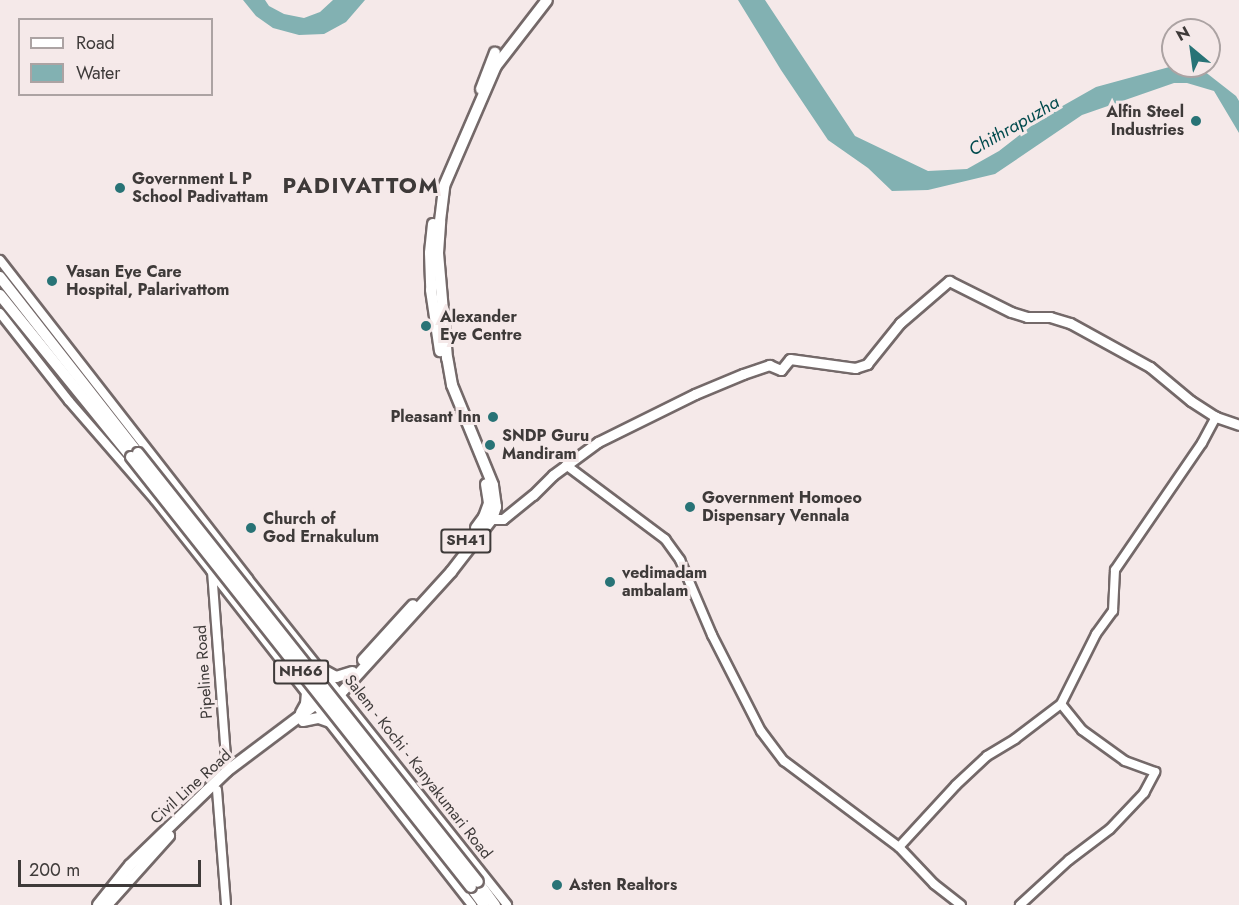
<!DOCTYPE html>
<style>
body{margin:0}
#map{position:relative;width:1239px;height:905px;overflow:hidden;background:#f5e9e9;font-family:Jost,sans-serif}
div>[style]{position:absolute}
.water>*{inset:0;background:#82b1b2}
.roads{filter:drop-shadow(2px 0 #746969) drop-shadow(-2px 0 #746969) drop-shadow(0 2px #746969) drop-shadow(0 -2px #746969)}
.tertiary>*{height:8px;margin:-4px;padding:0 4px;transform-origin:4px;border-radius:4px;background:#fff}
.secondary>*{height:9px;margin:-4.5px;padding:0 4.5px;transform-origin:4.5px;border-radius:4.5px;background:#fff}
.primary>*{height:10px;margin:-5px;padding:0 5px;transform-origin:5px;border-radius:5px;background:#fff}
.trunk>*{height:10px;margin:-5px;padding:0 5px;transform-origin:5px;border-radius:5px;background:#fff}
.bridges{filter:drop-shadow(2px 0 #746969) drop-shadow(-2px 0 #746969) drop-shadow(0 2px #746969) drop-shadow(0 -2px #746969)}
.trunk-bridge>*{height:10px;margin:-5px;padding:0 5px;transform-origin:5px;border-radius:5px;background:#fff}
.dots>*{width:16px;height:16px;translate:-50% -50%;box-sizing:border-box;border:3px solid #f5e9e9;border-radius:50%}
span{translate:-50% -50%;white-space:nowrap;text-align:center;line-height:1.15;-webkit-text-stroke:6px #f5e9e9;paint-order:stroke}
.shield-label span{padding:2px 4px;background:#f5e9e9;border:2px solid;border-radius:4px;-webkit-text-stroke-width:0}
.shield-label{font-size:15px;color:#3e3a39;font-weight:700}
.poi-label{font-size:16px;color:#3e3a39;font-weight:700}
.right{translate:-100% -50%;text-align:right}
.left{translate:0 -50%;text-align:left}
.street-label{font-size:16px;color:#3e3a39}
.water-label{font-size:18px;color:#004a4d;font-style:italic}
.district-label{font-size:22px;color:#3e3a39;font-weight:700;letter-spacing:1.5px}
.legend{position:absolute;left:18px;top:18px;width:195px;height:78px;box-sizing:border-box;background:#f5e9e9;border:2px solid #aca3a3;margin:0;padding:8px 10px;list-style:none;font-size:18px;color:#3e3a39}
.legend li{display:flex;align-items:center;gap:12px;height:30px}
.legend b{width:30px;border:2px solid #aca3a3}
.north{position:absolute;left:1161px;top:18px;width:60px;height:60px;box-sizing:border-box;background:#f5e9e9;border:2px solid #aca3a3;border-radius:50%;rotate:331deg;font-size:16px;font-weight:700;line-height:24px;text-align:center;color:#3e3a39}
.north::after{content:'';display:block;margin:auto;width:21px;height:27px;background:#287376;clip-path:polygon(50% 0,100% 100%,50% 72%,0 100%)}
.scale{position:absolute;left:18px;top:860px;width:183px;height:27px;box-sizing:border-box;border:3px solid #3e3a39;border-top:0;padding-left:8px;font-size:18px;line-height:21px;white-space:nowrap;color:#3e3a39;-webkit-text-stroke:4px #f5e9e9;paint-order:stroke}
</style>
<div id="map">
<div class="water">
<i style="clip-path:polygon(243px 0,265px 0,269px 6px,284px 14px,304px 18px,320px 12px,333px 0,365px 0,346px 22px,324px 34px,299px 35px,273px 28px,256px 16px)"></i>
<i style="clip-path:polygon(738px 0,765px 0,855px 136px,928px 171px,967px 169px,999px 151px,1043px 117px,1096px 87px,1173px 66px,1190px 66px,1204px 71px,1236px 96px,1239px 101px,1239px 133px,1214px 91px,1187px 83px,1174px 83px,1082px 115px,995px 174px,928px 190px,892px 191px,868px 168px,828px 140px,781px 70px)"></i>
</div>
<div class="roads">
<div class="tertiary">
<i style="left:0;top:260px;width:404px;rotate:52.1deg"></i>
<i style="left:248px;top:579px;width:416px;rotate:51.5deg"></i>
<i style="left:0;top:313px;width:112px;rotate:51.9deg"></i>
<i style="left:69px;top:401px;width:131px;rotate:49deg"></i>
<i style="left:155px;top:500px;width:90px;rotate:51.7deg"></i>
<i style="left:211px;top:571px;width:424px;rotate:52deg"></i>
<i style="left:566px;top:465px;width:124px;rotate:36.8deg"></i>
<i style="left:665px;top:539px;width:26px;rotate:54deg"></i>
<i style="left:680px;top:560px;width:82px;rotate:66.9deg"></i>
<i style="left:712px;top:635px;width:108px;rotate:63deg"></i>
<i style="left:761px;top:731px;width:38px;rotate:53deg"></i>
<i style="left:784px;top:761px;width:144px;rotate:36.8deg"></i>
<i style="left:899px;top:847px;width:51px;rotate:46.6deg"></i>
<i style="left:934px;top:884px;width:34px;rotate:38deg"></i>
<i style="left:212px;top:571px;width:201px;rotate:85.7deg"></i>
<i style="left:217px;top:790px;width:115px;rotate:85.5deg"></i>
<i style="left:899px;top:847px;width:84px;rotate:-47.4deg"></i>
<i style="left:956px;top:785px;width:42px;rotate:-43.1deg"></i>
<i style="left:987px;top:756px;width:33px;rotate:-31deg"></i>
<i style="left:1015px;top:739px;width:58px;rotate:-37.3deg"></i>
<i style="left:1061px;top:704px;width:78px;rotate:-63.4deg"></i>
<i style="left:1096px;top:634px;width:29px;rotate:-54deg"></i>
<i style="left:1113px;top:611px;width:41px;rotate:-87.2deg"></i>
<i style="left:1115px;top:570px;width:154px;rotate:-55.6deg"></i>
<i style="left:1202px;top:443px;width:30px;rotate:-62deg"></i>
<i style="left:1020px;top:905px;width:67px;rotate:-42.6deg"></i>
<i style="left:1069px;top:860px;width:51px;rotate:-37.1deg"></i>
<i style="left:1110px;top:829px;width:50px;rotate:-46.6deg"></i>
<i style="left:1144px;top:793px;width:24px;rotate:-62deg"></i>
<i style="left:1155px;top:772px;width:32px;rotate:-160deg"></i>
<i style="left:1125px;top:761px;width:53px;rotate:-144.2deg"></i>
<i style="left:1082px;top:730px;width:33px;rotate:-129deg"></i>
</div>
<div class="secondary">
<i style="left:492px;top:519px;width:11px"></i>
<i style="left:503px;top:519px;width:38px;rotate:-39deg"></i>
<i style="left:533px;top:495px;width:28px;rotate:-45deg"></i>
<i style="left:553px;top:475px;width:56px;rotate:-36.3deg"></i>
<i style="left:598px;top:442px;width:108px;rotate:-26.3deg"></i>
<i style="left:695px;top:394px;width:52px;rotate:-22.6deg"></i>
<i style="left:743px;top:374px;width:28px;rotate:-19deg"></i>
<i style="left:769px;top:365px;width:13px;rotate:23deg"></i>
<i style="left:781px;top:370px;width:14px;rotate:-51deg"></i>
<i style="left:790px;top:359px;width:66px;rotate:7.9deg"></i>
<i style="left:855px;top:368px;width:13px;rotate:-18deg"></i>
<i style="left:867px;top:364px;width:53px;rotate:-51.2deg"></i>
<i style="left:900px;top:323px;width:65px;rotate:-40.6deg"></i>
<i style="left:949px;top:281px;width:69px;rotate:26.6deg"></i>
<i style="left:1011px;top:312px;width:17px;rotate:17deg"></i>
<i style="left:1027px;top:317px;width:23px"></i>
<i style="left:1050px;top:317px;width:21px;rotate:17deg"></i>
<i style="left:1070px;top:323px;width:91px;rotate:28.8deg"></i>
<i style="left:1150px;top:367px;width:53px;rotate:39.7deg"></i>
<i style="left:1191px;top:401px;width:30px;rotate:33deg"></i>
<i style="left:1216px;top:417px;width:24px;rotate:19deg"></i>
</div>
<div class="primary">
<i style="left:481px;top:89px;width:39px;rotate:-69deg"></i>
<i style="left:433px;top:224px;width:29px;rotate:96deg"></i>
<i style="left:430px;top:253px;width:37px;rotate:88deg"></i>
<i style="left:431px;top:290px;width:62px;rotate:81.6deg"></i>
<i style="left:476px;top:528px;width:14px;rotate:-54deg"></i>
<i style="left:484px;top:517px;width:15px;rotate:-70deg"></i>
<i style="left:489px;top:503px;width:19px;rotate:-99deg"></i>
<i style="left:363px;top:660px;width:74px;rotate:-47.7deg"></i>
<i style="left:323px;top:670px;width:15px;rotate:28deg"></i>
<i style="left:336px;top:677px;width:17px;rotate:-17deg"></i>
<i style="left:341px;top:693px;width:164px;rotate:-47.7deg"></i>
<i style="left:451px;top:572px;width:67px;rotate:-52.3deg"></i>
<i style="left:492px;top:519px;width:13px;rotate:-72deg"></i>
<i style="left:496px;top:507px;width:22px;rotate:-98deg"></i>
<i style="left:493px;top:485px;width:108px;rotate:-112.3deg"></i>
<i style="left:452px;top:385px;width:27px;rotate:-100deg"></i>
<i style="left:447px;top:358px;width:105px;rotate:-94.9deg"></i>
<i style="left:438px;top:253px;width:32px;rotate:-86deg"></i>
<i style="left:440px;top:221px;width:35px;rotate:-83deg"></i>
<i style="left:444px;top:186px;width:131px;rotate:-66.6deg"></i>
<i style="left:496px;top:66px;width:83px;rotate:-52.3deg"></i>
<i style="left:301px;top:713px;width:10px;rotate:-61deg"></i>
<i style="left:306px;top:704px;width:11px;rotate:-85deg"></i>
<i style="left:303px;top:721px;width:16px;rotate:-11deg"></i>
<i style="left:319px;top:718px;width:12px;rotate:20deg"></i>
<i style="left:98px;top:905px;width:51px;rotate:-51.3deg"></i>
<i style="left:130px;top:865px;width:135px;rotate:-44.1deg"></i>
<i style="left:227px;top:771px;width:111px;rotate:-37deg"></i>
<i style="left:107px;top:905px;width:93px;rotate:-48.1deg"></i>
</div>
<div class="trunk">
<i style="left:0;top:277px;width:224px;rotate:51.9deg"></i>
<i style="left:0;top:295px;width:208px;rotate:51deg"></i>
<i style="left:478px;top:882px;width:29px;rotate:54deg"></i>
<i style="left:471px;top:887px;width:22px;rotate:54deg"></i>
</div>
</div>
<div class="bridges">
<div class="trunk-bridge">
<i style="left:138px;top:453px;width:547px;rotate:51.6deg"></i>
<i style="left:131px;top:457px;width:548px;rotate:51.67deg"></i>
</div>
</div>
<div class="dots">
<i style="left:1196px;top:121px;background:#287376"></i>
<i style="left:120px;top:188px;background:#287376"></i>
<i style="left:52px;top:281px;background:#287376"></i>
<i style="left:426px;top:326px;background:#287376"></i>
<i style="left:493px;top:417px;background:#287376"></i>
<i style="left:490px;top:445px;background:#287376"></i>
<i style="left:690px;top:507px;background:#287376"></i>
<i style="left:251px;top:528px;background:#287376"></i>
<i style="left:610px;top:582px;background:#287376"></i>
<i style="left:557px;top:885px;background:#287376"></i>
</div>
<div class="shield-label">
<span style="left:466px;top:541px">SH41</span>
<span style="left:301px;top:672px">NH66</span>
</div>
<div class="poi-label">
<span class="right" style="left:1184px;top:121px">Alfin Steel<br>Industries</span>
<span class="left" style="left:132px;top:188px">Government L P<br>School Padivattam</span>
<span class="left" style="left:66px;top:281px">Vasan Eye Care<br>Hospital, Palarivattom</span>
<span class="left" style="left:440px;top:326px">Alexander<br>Eye Centre</span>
<span class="right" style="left:481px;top:417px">Pleasant Inn</span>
<span class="left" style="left:502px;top:445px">SNDP Guru<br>Mandiram</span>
<span class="left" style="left:702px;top:507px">Government Homoeo<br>Dispensary Vennala</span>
<span class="left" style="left:263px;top:528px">Church of<br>God Ernakulum</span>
<span class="left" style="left:622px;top:582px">vedimadam<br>ambalam</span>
<span class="left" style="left:569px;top:885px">Asten Realtors</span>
</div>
<div class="street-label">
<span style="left:204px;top:672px;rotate:-94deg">Pipeline Road</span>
<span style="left:418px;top:767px;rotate:52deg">Salem - Kochi - Kanyakumari Road</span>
<span style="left:191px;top:787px;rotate:-42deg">Civil Line Road</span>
</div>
<div class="water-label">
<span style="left:1014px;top:126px;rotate:-30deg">Chithrapuzha</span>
</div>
<div class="district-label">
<span style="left:361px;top:186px">PADIVATTOM</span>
</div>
<ul class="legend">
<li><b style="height:8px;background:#fff"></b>Road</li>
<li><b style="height:16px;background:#82b1b2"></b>Water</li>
</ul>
<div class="north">N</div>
<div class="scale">200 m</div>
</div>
